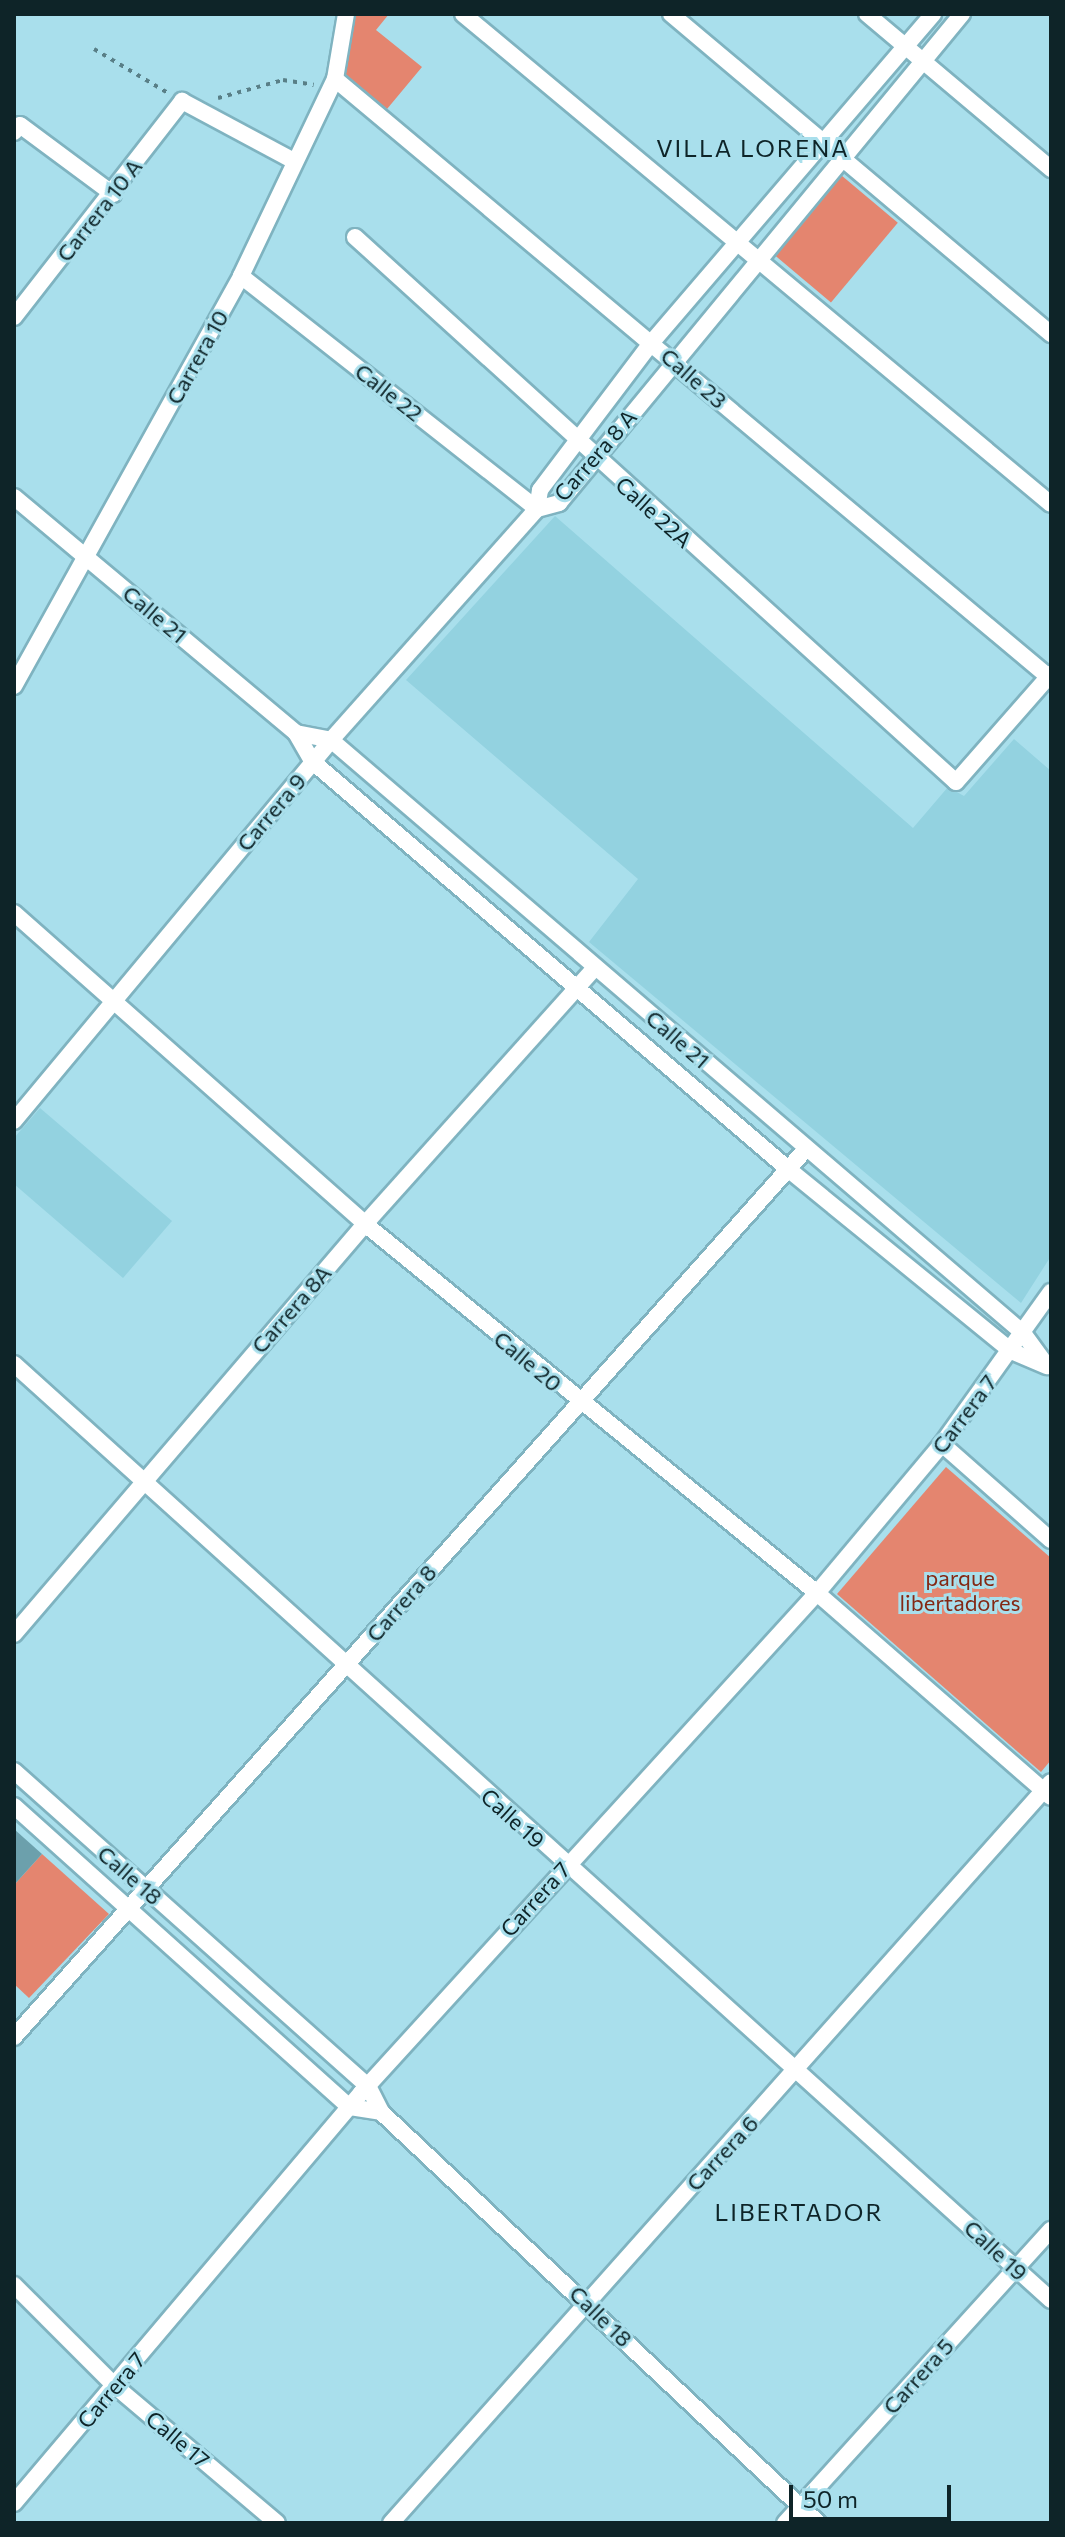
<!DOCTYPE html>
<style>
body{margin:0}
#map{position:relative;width:1065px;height:2537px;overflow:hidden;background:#a9dfec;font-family:Commissioner,sans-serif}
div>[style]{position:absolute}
.built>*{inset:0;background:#93d2e0}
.green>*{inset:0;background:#e4856f;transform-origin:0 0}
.building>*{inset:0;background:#6ca0ac}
.path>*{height:4px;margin-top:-2px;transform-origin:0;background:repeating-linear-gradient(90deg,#597f87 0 4px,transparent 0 10px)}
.roads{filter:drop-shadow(2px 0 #7fb3c0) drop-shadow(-2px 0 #7fb3c0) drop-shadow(0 2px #7fb3c0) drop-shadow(0 -2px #7fb3c0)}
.street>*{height:16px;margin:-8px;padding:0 8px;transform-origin:8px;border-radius:8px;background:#fff}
span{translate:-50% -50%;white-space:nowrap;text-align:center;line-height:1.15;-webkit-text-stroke:6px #a9dfec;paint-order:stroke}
.street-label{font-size:22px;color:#0e2428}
.park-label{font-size:22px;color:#842713}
.neighbourhood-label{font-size:24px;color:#0e2428;letter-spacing:2px}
.frame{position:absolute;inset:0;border:16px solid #0e2428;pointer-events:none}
.scale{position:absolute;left:789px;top:2485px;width:162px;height:36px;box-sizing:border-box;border:4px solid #0e2428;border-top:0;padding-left:10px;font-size:24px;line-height:28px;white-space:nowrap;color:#0e2428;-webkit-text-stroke:6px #a9dfec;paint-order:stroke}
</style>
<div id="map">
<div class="built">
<i style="clip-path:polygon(555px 516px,913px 828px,948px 787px,964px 796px,1014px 739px,1051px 771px,1051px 1256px,1021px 1303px,589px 942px,638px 879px,406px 680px)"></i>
<i style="clip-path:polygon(40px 1108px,172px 1221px,123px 1278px,14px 1184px,14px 1138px)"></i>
</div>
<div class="green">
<i style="clip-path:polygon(355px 14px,389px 14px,376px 30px,422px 67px,387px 109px,345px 75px)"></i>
<i style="left:835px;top:170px;width:82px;height:104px;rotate:40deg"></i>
<i style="clip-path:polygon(946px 1467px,1051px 1558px,1051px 1760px,1041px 1772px,837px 1594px)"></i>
<i style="clip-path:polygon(42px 1854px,109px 1914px,29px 1998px,14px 1984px,14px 1885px)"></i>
</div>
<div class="building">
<i style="clip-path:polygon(14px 1829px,42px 1854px,14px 1885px)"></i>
</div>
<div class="path">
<i style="left:94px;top:49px;width:86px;rotate:30.7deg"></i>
<i style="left:218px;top:98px;width:67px;rotate:-15.5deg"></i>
<i style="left:283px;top:80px;width:31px;rotate:9deg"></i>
</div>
<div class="roads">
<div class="street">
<i style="left:463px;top:14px;width:765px;rotate:39.81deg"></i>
<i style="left:671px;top:14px;width:497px;rotate:40.1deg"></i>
<i style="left:867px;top:14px;width:241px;rotate:40.1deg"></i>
<i style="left:335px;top:79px;width:934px;rotate:39.96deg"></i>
<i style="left:14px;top:132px;width:9px;rotate:-49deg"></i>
<i style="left:20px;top:125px;width:116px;rotate:36.6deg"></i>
<i style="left:355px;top:237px;width:811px;rotate:42.2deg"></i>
<i style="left:956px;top:782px;width:144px;rotate:-48.7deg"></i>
<i style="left:241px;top:276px;width:377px;rotate:38.2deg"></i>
<i style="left:14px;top:317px;width:274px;rotate:-52.1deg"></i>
<i style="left:182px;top:101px;width:127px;rotate:28.2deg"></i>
<i style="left:14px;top:497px;width:368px;rotate:39.9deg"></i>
<i style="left:296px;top:733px;width:34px;rotate:60deg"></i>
<i style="left:313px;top:762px;width:626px;rotate:40.59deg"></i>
<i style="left:788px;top:1169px;width:288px;rotate:39.2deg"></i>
<i style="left:1011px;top:1351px;width:39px;rotate:23deg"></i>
<i style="left:537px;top:509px;width:23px;rotate:-15deg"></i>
<i style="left:559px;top:503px;width:634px;rotate:-50.51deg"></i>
<i style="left:537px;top:509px;width:19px;rotate:-81deg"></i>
<i style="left:540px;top:490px;width:186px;rotate:-52.9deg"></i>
<i style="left:652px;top:342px;width:432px;rotate:-49.4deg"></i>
<i style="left:14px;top:686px;width:469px;rotate:-61deg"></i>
<i style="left:241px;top:276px;width:218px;rotate:-64.5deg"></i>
<i style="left:335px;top:79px;width:66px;rotate:-80.4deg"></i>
<i style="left:296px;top:733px;width:36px;rotate:11deg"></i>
<i style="left:331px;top:740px;width:911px;rotate:40.59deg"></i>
<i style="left:1023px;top:1333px;width:39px;rotate:54deg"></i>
<i style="left:14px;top:913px;width:469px;rotate:41.5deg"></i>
<i style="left:365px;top:1224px;width:583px;rotate:39.23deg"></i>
<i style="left:817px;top:1593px;width:310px;rotate:41.1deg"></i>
<i style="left:14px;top:1121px;width:496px;rotate:-50.2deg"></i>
<i style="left:331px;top:740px;width:310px;rotate:-48.3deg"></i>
<i style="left:14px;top:1364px;width:1397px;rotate:42.07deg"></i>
<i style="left:942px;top:1444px;width:145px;rotate:41.4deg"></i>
<i style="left:14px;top:1634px;width:540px;rotate:-49.43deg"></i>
<i style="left:365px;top:1224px;width:344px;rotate:-48.1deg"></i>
<i style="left:14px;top:1771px;width:474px;rotate:41.7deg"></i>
<i style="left:368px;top:2086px;width:29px;rotate:63deg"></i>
<i style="left:381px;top:2112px;width:600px;rotate:43.24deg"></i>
<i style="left:14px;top:1806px;width:451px;rotate:41.9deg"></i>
<i style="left:350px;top:2107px;width:31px;rotate:9deg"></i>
<i style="left:14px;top:2037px;width:1190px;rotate:-48.27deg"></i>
<i style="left:14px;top:2285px;width:143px;rotate:45deg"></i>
<i style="left:115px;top:2386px;width:212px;rotate:40.2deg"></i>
<i style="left:14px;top:2503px;width:537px;rotate:-49.76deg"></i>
<i style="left:361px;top:2093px;width:677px;rotate:-47.64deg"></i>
<i style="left:817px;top:1593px;width:194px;rotate:-50deg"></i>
<i style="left:942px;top:1444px;width:187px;rotate:-54.4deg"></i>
<i style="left:391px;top:2523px;width:992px;rotate:-48.31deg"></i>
<i style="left:785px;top:2523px;width:396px;rotate:-47.8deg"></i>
</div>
</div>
<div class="street-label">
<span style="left:99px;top:210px;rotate:-52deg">Carrera 10 A</span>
<span style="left:197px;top:357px;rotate:-61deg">Carrera 10</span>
<span style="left:694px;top:378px;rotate:41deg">Calle 23</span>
<span style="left:389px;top:392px;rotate:38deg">Calle 22</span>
<span style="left:595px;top:455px;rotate:-49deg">Carrera 8 A</span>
<span style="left:654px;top:512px;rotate:42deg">Calle 22A</span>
<span style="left:155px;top:614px;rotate:40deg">Calle 21</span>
<span style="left:271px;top:812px;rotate:-50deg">Carrera 9</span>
<span style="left:678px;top:1039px;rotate:41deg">Calle 21</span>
<span style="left:291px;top:1309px;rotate:-49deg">Carrera 8A</span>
<span style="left:528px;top:1361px;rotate:40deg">Calle 20</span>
<span style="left:964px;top:1414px;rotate:-53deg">Carrera 7</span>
<span style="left:401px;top:1603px;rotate:-49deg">Carrera 8</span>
<span style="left:513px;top:1818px;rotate:42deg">Calle 19</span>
<span style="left:130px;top:1875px;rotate:41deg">Calle 18</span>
<span style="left:535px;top:1899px;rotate:-48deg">Carrera 7</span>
<span style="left:722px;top:2153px;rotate:-47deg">Carrera 6</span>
<span style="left:996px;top:2250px;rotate:43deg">Calle 19</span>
<span style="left:601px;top:2316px;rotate:44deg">Calle 18</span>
<span style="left:918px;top:2376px;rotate:-48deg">Carrera 5</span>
<span style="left:111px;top:2390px;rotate:-50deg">Carrera 7</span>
<span style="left:178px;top:2439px;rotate:40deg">Calle 17</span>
</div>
<div class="park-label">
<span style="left:960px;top:1590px">parque<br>libertadores</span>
</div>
<div class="neighbourhood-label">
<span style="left:753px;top:148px">VILLA LORENA</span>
<span style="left:799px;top:2212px">LIBERTADOR</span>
</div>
<div class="frame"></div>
<div class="scale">50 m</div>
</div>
